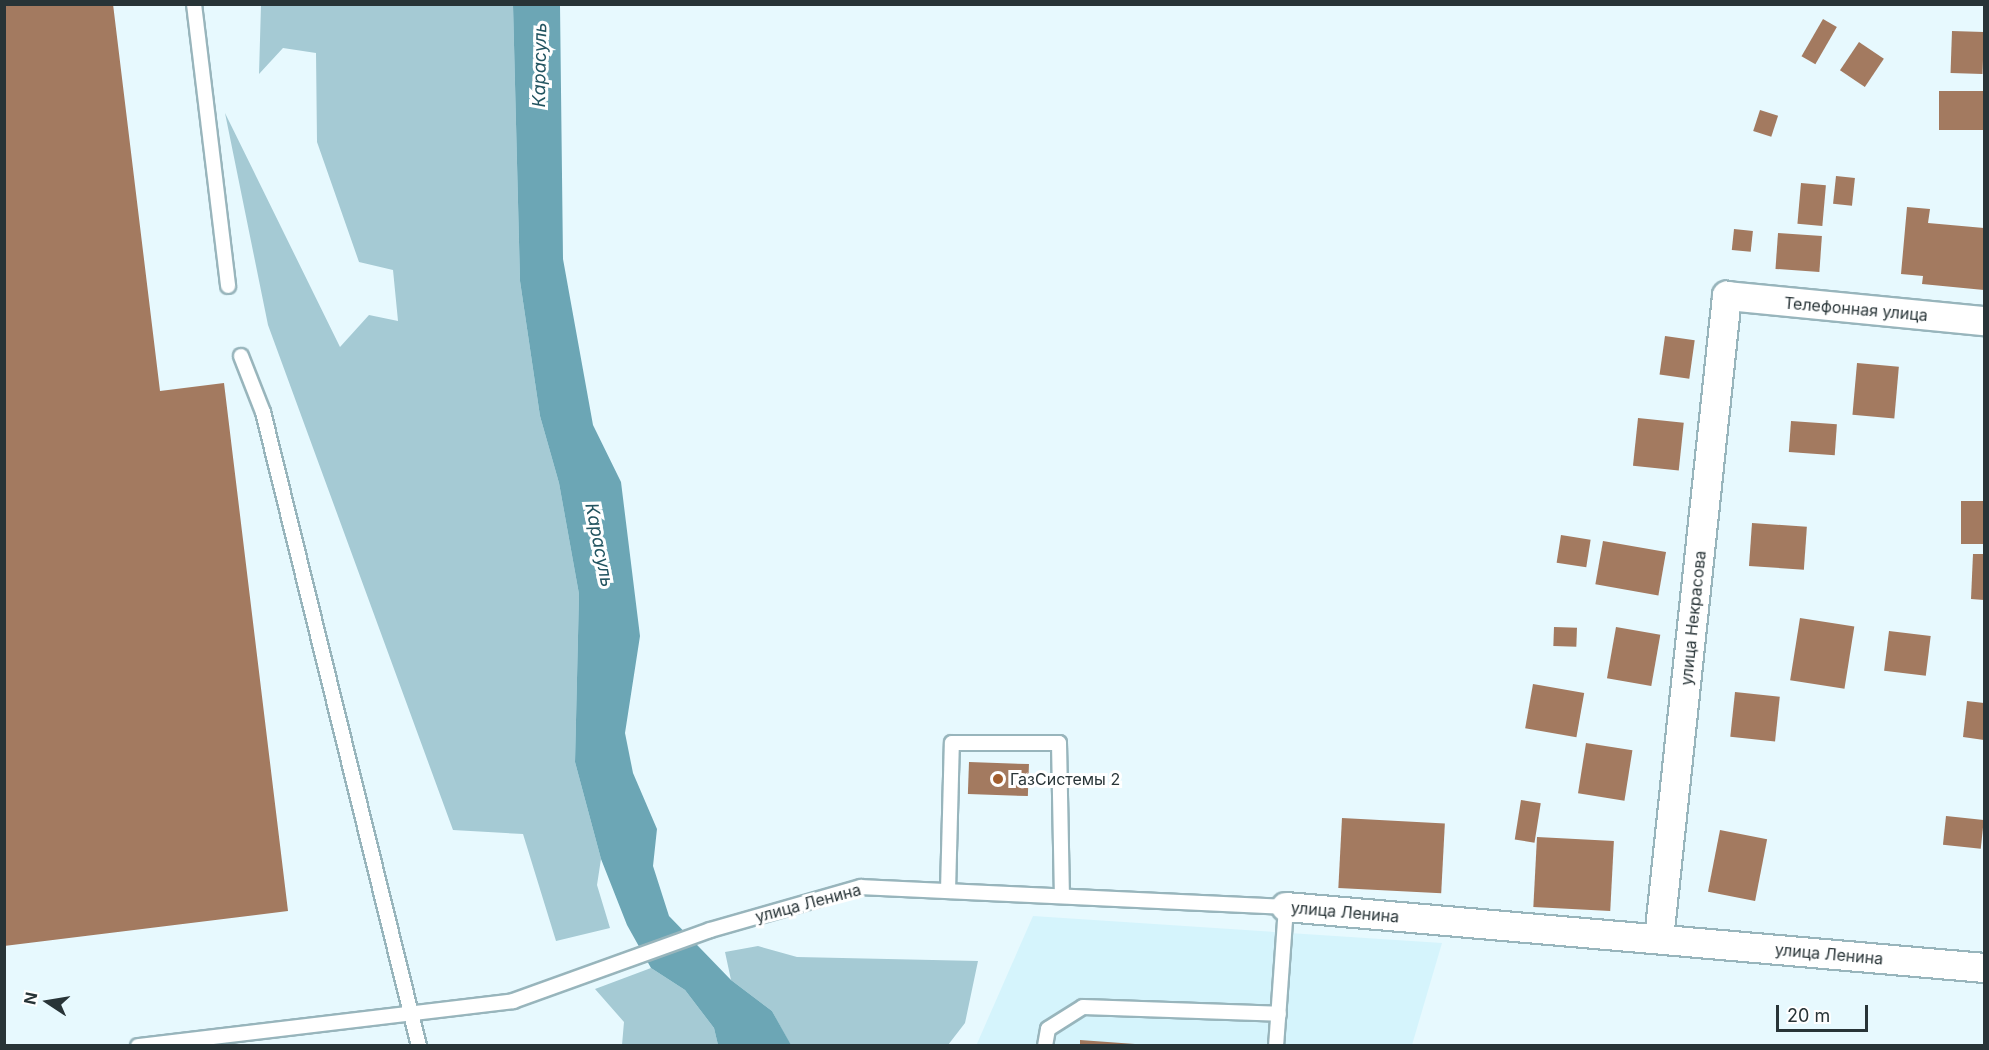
<!DOCTYPE html>
<meta charset="utf-8">
<style>
body{margin:0}
#map{position:relative;width:1989px;height:1050px;overflow:hidden;background:#e7f9fe;font-family:Inter,sans-serif}
div>[style]{position:absolute}
.built>*{inset:0;background:#d5f4fc}
.green>*{inset:0;background:#a5cad4}
.water>*{inset:0;background:#6ca6b5}
.building>*{inset:0;background:#a37a60;transform-origin:0 0}
.roads{filter:drop-shadow(2px 0 #98b5bc) drop-shadow(-2px 0 #98b5bc) drop-shadow(0 2px #98b5bc) drop-shadow(0 -2px #98b5bc)}
.lane>*{height:14px;margin:-7px;padding:0 7px;transform-origin:7px;border-radius:7px;background:#fff}
.street>*{height:28px;margin:-14px;padding:0 14px;transform-origin:14px;border-radius:14px;background:#fff}
.dots>*{width:16px;height:16px;translate:-50% -50%;box-sizing:border-box;border:3px solid #fff;border-radius:50%}
span{translate:-50% -50%;white-space:nowrap;text-align:center;line-height:1.15;-webkit-text-stroke:6px #fff;paint-order:stroke}
.street-label{font-size:16px;color:#283437}
.poi-label{font-size:16px;color:#283437}
.left{translate:0 -50%;text-align:left}
.water-label{font-size:18px;color:#225460;font-style:italic}
.frame{position:absolute;inset:0;border:6px solid #283437;pointer-events:none}
.north{position:absolute;left:18px;top:972px;width:60px;height:60px;-webkit-text-stroke:4px #fff;paint-order:stroke;rotate:282deg;font-size:16px;font-weight:700;line-height:24px;text-align:center;color:#283437}
.north::after{content:'';display:block;margin:auto;width:21px;height:27px;background:#283437;clip-path:polygon(50% 0,100% 100%,50% 72%,0 100%)}
.scale{position:absolute;left:1776px;top:1005px;width:92px;height:27px;box-sizing:border-box;border:3px solid #283437;border-top:0;padding-left:8px;font-size:18px;line-height:21px;white-space:nowrap;color:#283437;-webkit-text-stroke:4px #fff;paint-order:stroke}
</style>
<div id="map">
<div class="built">
<i style="clip-path:polygon(1033px 916px,1442px 943px,1412px 1045px,976px 1046px)"></i>
</div>
<div class="green">
<i style="clip-path:polygon(261px 5px,513px 5px,520px 281px,540px 416px,559px 483px,579px 594px,575px 762px,601px 859px,597px 885px,610px 928px,556px 941px,523px 834px,453px 830px,268px 325px,225px 113px,340px 347px,369px 315px,398px 321px,393px 270px,359px 262px,317px 142px,316px 53px,283px 48px,259px 74px)"></i>
<i style="clip-path:polygon(758px 946px,797px 957px,978px 961px,965px 1023px,948px 1045px,791px 1046px,772px 1011px,731px 980px,725px 952px)"></i>
<i style="clip-path:polygon(651px 968px,685px 990px,714px 1028px,718px 1045px,622px 1045px,624px 1022px,595px 989px)"></i>
</div>
<div class="water">
<i style="clip-path:polygon(513px 5px,560px 5px,563px 259px,593px 425px,621px 482px,640px 636px,625px 733px,633px 773px,657px 829px,653px 866px,669px 916px,731px 980px,772px 1011px,791px 1045px,718px 1045px,714px 1028px,685px 990px,651px 968px,627px 925px,601px 859px,575px 762px,579px 594px,559px 483px,540px 416px,520px 281px)"></i>
</div>
<div class="building">
<i style="clip-path:polygon(4px 4px,113px 4px,160px 391px,224px 383px,288px 911px,4px 946px)"></i>
<i style="left:1823px;top:19px;width:16px;height:43px;rotate:30deg"></i>
<i style="left:1952px;top:31px;width:32px;height:42px;rotate:2deg"></i>
<i style="left:1859px;top:42px;width:30px;height:34px;rotate:34deg"></i>
<i style="left:1939px;top:91px;width:45px;height:39px"></i>
<i style="left:1760px;top:110px;width:19px;height:22px;rotate:18deg"></i>
<i style="left:1836px;top:176px;width:19px;height:28px;rotate:6deg"></i>
<i style="left:1801px;top:183px;width:25px;height:41px;rotate:5deg"></i>
<i style="clip-path:polygon(1907px 207px,1930px 209px,1928px 223px,1984px 228px,1984px 290px,1922px 284px,1923px 276px,1901px 274px)"></i>
<i style="left:1734px;top:229px;width:19px;height:21px;rotate:6deg"></i>
<i style="left:1778px;top:233px;width:44px;height:36px;rotate:4deg"></i>
<i style="left:1665px;top:336px;width:30px;height:39px;rotate:8deg"></i>
<i style="left:1857px;top:363px;width:42px;height:52px;rotate:5deg"></i>
<i style="left:1638px;top:418px;width:46px;height:48px;rotate:6deg"></i>
<i style="left:1791px;top:421px;width:46px;height:31px;rotate:4deg"></i>
<i style="left:1961px;top:501px;width:23px;height:43px"></i>
<i style="left:1752px;top:523px;width:55px;height:43px;rotate:4deg"></i>
<i style="left:1561px;top:535px;width:30px;height:28px;rotate:9deg"></i>
<i style="left:1603px;top:541px;width:64px;height:44px;rotate:10deg"></i>
<i style="clip-path:polygon(1973px 554px,1984px 554px,1984px 600px,1971px 599px)"></i>
<i style="left:1800px;top:618px;width:55px;height:63px;rotate:9deg"></i>
<i style="left:1554px;top:627px;width:23px;height:19px;rotate:2deg"></i>
<i style="left:1616px;top:627px;width:45px;height:52px;rotate:10deg"></i>
<i style="left:1889px;top:631px;width:42px;height:40px;rotate:7deg"></i>
<i style="left:1533px;top:684px;width:52px;height:45px;rotate:10deg"></i>
<i style="left:1735px;top:692px;width:45px;height:45px;rotate:6deg"></i>
<i style="clip-path:polygon(1967px 701px,1984px 703px,1984px 740px,1963px 737px)"></i>
<i style="left:1586px;top:743px;width:47px;height:51px;rotate:9deg"></i>
<i style="left:969px;top:762px;width:60px;height:32px;rotate:2deg"></i>
<i style="left:1521px;top:800px;width:20px;height:40px;rotate:9deg"></i>
<i style="left:1946px;top:816px;width:38px;height:29px;rotate:6deg"></i>
<i style="left:1342px;top:818px;width:103px;height:70px;rotate:3deg"></i>
<i style="left:1720px;top:830px;width:48px;height:63px;rotate:11deg"></i>
<i style="left:1537px;top:837px;width:77px;height:70px;rotate:3deg"></i>
<i style="clip-path:polygon(1080px 1040px,1135px 1044px,1135px 1046px,1080px 1046px)"></i>
</div>
<div class="roads">
<div class="lane">
<i style="left:194px;top:4px;width:284px;rotate:83.1deg"></i>
<i style="left:241px;top:356px;width:60px;rotate:68.6deg"></i>
<i style="left:263px;top:412px;width:653px;rotate:76.18deg"></i>
<i style="left:948px;top:891px;width:148px;rotate:-88.5deg"></i>
<i style="left:952px;top:743px;width:107px"></i>
<i style="left:1059px;top:743px;width:153px;rotate:88.9deg"></i>
<i style="left:138px;top:1046px;width:378px;rotate:-6.8deg"></i>
<i style="left:513px;top:1001px;width:209px;rotate:-19.8deg"></i>
<i style="left:710px;top:930px;width:157px;rotate:-15.9deg"></i>
<i style="left:861px;top:887px;width:425px;rotate:2.7deg"></i>
<i style="left:1286px;top:907px;width:139px;rotate:94.1deg"></i>
<i style="left:1045px;top:1046px;width:17px;rotate:-80deg"></i>
<i style="left:1048px;top:1029px;width:41px;rotate:-32.2deg"></i>
<i style="left:1083px;top:1007px;width:196px;rotate:2deg"></i>
</div>
<div class="street">
<i style="left:1286px;top:907px;width:701px;rotate:4.99deg"></i>
<i style="left:1659px;top:939px;width:647px;rotate:-83.96deg"></i>
<i style="left:1727px;top:296px;width:258px;rotate:5.6deg"></i>
</div>
</div>
<div class="dots">
<i style="left:998px;top:779px;background:#a25e2f"></i>
</div>
<div class="street-label">
<span style="left:1856px;top:309px;rotate:5deg">Телефонная улица</span>
<span style="left:1693px;top:618px;rotate:-84deg">улица Некрасова</span>
<span style="left:808px;top:903px;rotate:-15deg">улица Ленина</span>
<span style="left:1345px;top:912px;rotate:5deg">улица Ленина</span>
<span style="left:1829px;top:954px;rotate:5deg">улица Ленина</span>
</div>
<div class="poi-label">
<span class="left" style="left:1010px;top:779px">ГазСистемы 2</span>
</div>
<div class="water-label">
<span style="left:540px;top:65px;rotate:-89deg">Карасуль</span>
<span style="left:599px;top:545px;rotate:79deg">Карасуль</span>
</div>
<div class="frame"></div>
<div class="north">N</div>
<div class="scale">20 m</div>
</div>
